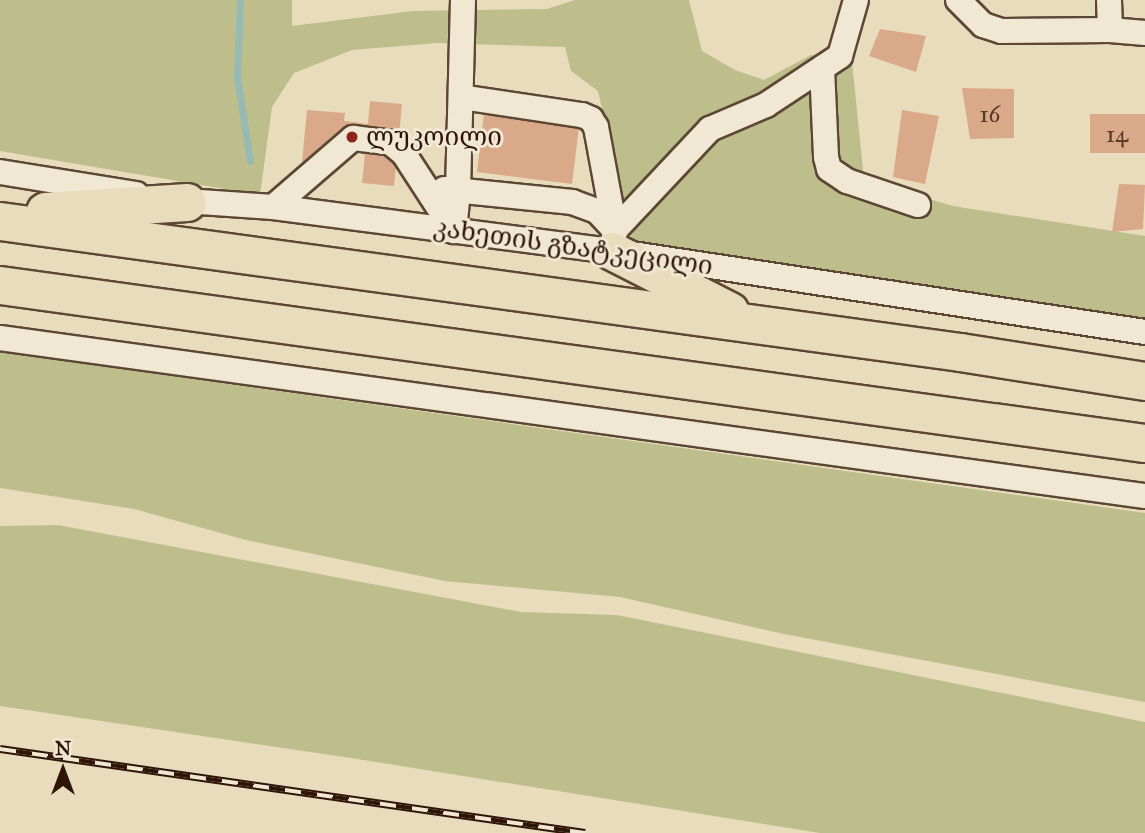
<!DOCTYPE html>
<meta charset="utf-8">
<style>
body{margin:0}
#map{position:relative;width:1145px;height:833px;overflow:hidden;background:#e8dcbc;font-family:"IM FELL Great Primer","Noto Serif Georgian",serif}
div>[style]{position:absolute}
.green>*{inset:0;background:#bdbe8c}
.stream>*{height:7px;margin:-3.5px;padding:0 3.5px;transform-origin:3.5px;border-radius:3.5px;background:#97bbb2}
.building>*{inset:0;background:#daa989;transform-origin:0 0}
.roads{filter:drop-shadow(2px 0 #5c4735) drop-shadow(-2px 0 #5c4735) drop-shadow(0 2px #5c4735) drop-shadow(0 -2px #5c4735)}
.minor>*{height:24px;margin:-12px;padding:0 12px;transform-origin:12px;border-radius:12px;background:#f0e8d3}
.highway>*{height:37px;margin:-18.5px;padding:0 18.5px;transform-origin:18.5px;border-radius:18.5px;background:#e8dcbc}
.rail>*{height:8px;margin-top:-4px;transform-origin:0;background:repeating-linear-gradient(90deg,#f0e8d3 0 16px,#2e1508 0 32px);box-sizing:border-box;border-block:2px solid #2e1508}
.dots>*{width:19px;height:19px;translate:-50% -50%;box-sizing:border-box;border:4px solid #f0e8d3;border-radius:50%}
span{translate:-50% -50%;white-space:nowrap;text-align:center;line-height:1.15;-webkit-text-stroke:6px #f0e8d3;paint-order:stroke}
.number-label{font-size:23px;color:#593a28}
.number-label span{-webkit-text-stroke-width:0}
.poi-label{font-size:26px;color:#2e1508}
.left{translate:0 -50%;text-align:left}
.street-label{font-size:26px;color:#2e1508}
.north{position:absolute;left:28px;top:735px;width:70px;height:70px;-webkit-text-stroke:5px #f0e8d3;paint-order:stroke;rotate:0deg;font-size:19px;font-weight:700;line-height:28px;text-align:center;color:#2e1508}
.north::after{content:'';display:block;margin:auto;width:24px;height:32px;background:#2e1508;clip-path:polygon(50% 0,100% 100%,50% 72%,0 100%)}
</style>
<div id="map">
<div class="green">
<i style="clip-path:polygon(0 0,292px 0,292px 26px,413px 11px,547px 9px,575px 0,689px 0,702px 51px,735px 70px,764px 80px,811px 55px,852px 61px,864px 180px,953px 206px,1145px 236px,1145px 322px,633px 244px,598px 91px,571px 71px,565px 47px,437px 43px,352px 50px,294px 73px,272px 107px,260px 195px,0 151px)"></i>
<i style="clip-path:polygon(0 352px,1145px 513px,1145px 702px,784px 634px,620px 597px,445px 581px,246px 540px,134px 509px,0 488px)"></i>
<i style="clip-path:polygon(58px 525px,521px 612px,617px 615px,1145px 722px,1145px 833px,820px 833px,351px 758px,0 706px,0 526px)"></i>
</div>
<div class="stream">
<i style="left:240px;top:0;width:77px;rotate:92.2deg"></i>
<i style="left:237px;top:77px;width:85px;rotate:81.2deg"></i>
</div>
<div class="building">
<i style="clip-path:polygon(880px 29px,926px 36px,916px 72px,869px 56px)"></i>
<i style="clip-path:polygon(962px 88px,1014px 89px,1014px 138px,970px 139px)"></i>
<i style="clip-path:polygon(370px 101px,402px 104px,394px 186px,362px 183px,365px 153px,339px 151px,337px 165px,302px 162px,307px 110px,345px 113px,344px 121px,368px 124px)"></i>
<i style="clip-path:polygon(493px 110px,501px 111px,505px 118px,579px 127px,572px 184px,477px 172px,484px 114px)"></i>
<i style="clip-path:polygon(902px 110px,939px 116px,925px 184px,893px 177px)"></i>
<i style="left:1145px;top:114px;width:39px;height:55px;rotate:90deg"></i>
<i style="clip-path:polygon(1119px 184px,1145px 185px,1143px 229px,1112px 232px)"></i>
</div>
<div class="roads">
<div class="minor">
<i style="left:958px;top:0;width:35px;rotate:45deg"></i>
<i style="left:983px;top:25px;width:19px;rotate:18deg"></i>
<i style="left:1001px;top:31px;width:109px;rotate:-0.5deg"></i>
<i style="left:1110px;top:30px;width:35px;rotate:5deg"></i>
<i style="left:1109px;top:0;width:30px;rotate:88deg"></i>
<i style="left:822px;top:68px;width:89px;rotate:87.4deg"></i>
<i style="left:826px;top:157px;width:12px;rotate:76deg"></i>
<i style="left:829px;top:169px;width:22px;rotate:34deg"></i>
<i style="left:847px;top:181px;width:75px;rotate:18.7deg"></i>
<i style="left:461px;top:97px;width:122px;rotate:8.5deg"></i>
<i style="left:582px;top:115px;width:10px;rotate:24deg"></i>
<i style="left:591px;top:119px;width:9px;rotate:58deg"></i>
<i style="left:596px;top:127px;width:105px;rotate:79.5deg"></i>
<i style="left:0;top:172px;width:138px;rotate:9.2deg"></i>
<i style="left:444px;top:189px;width:129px;rotate:5.8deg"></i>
<i style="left:572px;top:202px;width:27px;rotate:20deg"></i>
<i style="left:597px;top:211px;width:26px;rotate:47deg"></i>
<i style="left:171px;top:200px;width:102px;rotate:3.9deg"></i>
<i style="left:273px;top:207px;width:342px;rotate:7.4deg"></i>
<i style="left:612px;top:251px;width:539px;rotate:8.64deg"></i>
<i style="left:273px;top:207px;width:106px;rotate:-40.8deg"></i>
<i style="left:353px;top:138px;width:38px;rotate:7deg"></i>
<i style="left:391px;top:143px;width:17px;rotate:40deg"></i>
<i style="left:404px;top:154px;width:92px;rotate:57deg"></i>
<i style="left:454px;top:231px;width:40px;rotate:-84.3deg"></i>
<i style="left:458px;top:191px;width:191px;rotate:-88.5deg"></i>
<i style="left:612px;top:251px;width:21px;rotate:-82deg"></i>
<i style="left:615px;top:230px;width:139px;rotate:-46.8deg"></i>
<i style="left:710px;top:129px;width:61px;rotate:-23.2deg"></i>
<i style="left:766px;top:105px;width:89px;rotate:-33.5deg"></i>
<i style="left:840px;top:56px;width:58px;rotate:-74.1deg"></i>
<i style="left:0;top:338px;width:1156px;rotate:7.86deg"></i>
</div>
<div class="highway">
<i style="left:45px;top:211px;width:142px;rotate:-3.6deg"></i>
<i style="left:0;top:221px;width:969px;rotate:7.77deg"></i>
<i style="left:960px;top:352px;width:187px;rotate:8.9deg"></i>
<i style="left:612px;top:251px;width:132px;rotate:27deg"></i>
<i style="left:0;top:285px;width:1156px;rotate:7.86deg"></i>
</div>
</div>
<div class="rail">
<i style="left:0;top:749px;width:591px;rotate:8.17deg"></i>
</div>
<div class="dots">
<i style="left:352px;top:137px;background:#8f2418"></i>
</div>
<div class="number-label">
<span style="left:990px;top:114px">16</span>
<span style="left:1117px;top:134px">14</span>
</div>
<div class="poi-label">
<span class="left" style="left:366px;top:137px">ლუკოილი</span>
</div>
<div class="street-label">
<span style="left:573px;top:247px;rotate:8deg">კახეთის გზატკეცილი</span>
</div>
<div class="north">N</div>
</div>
